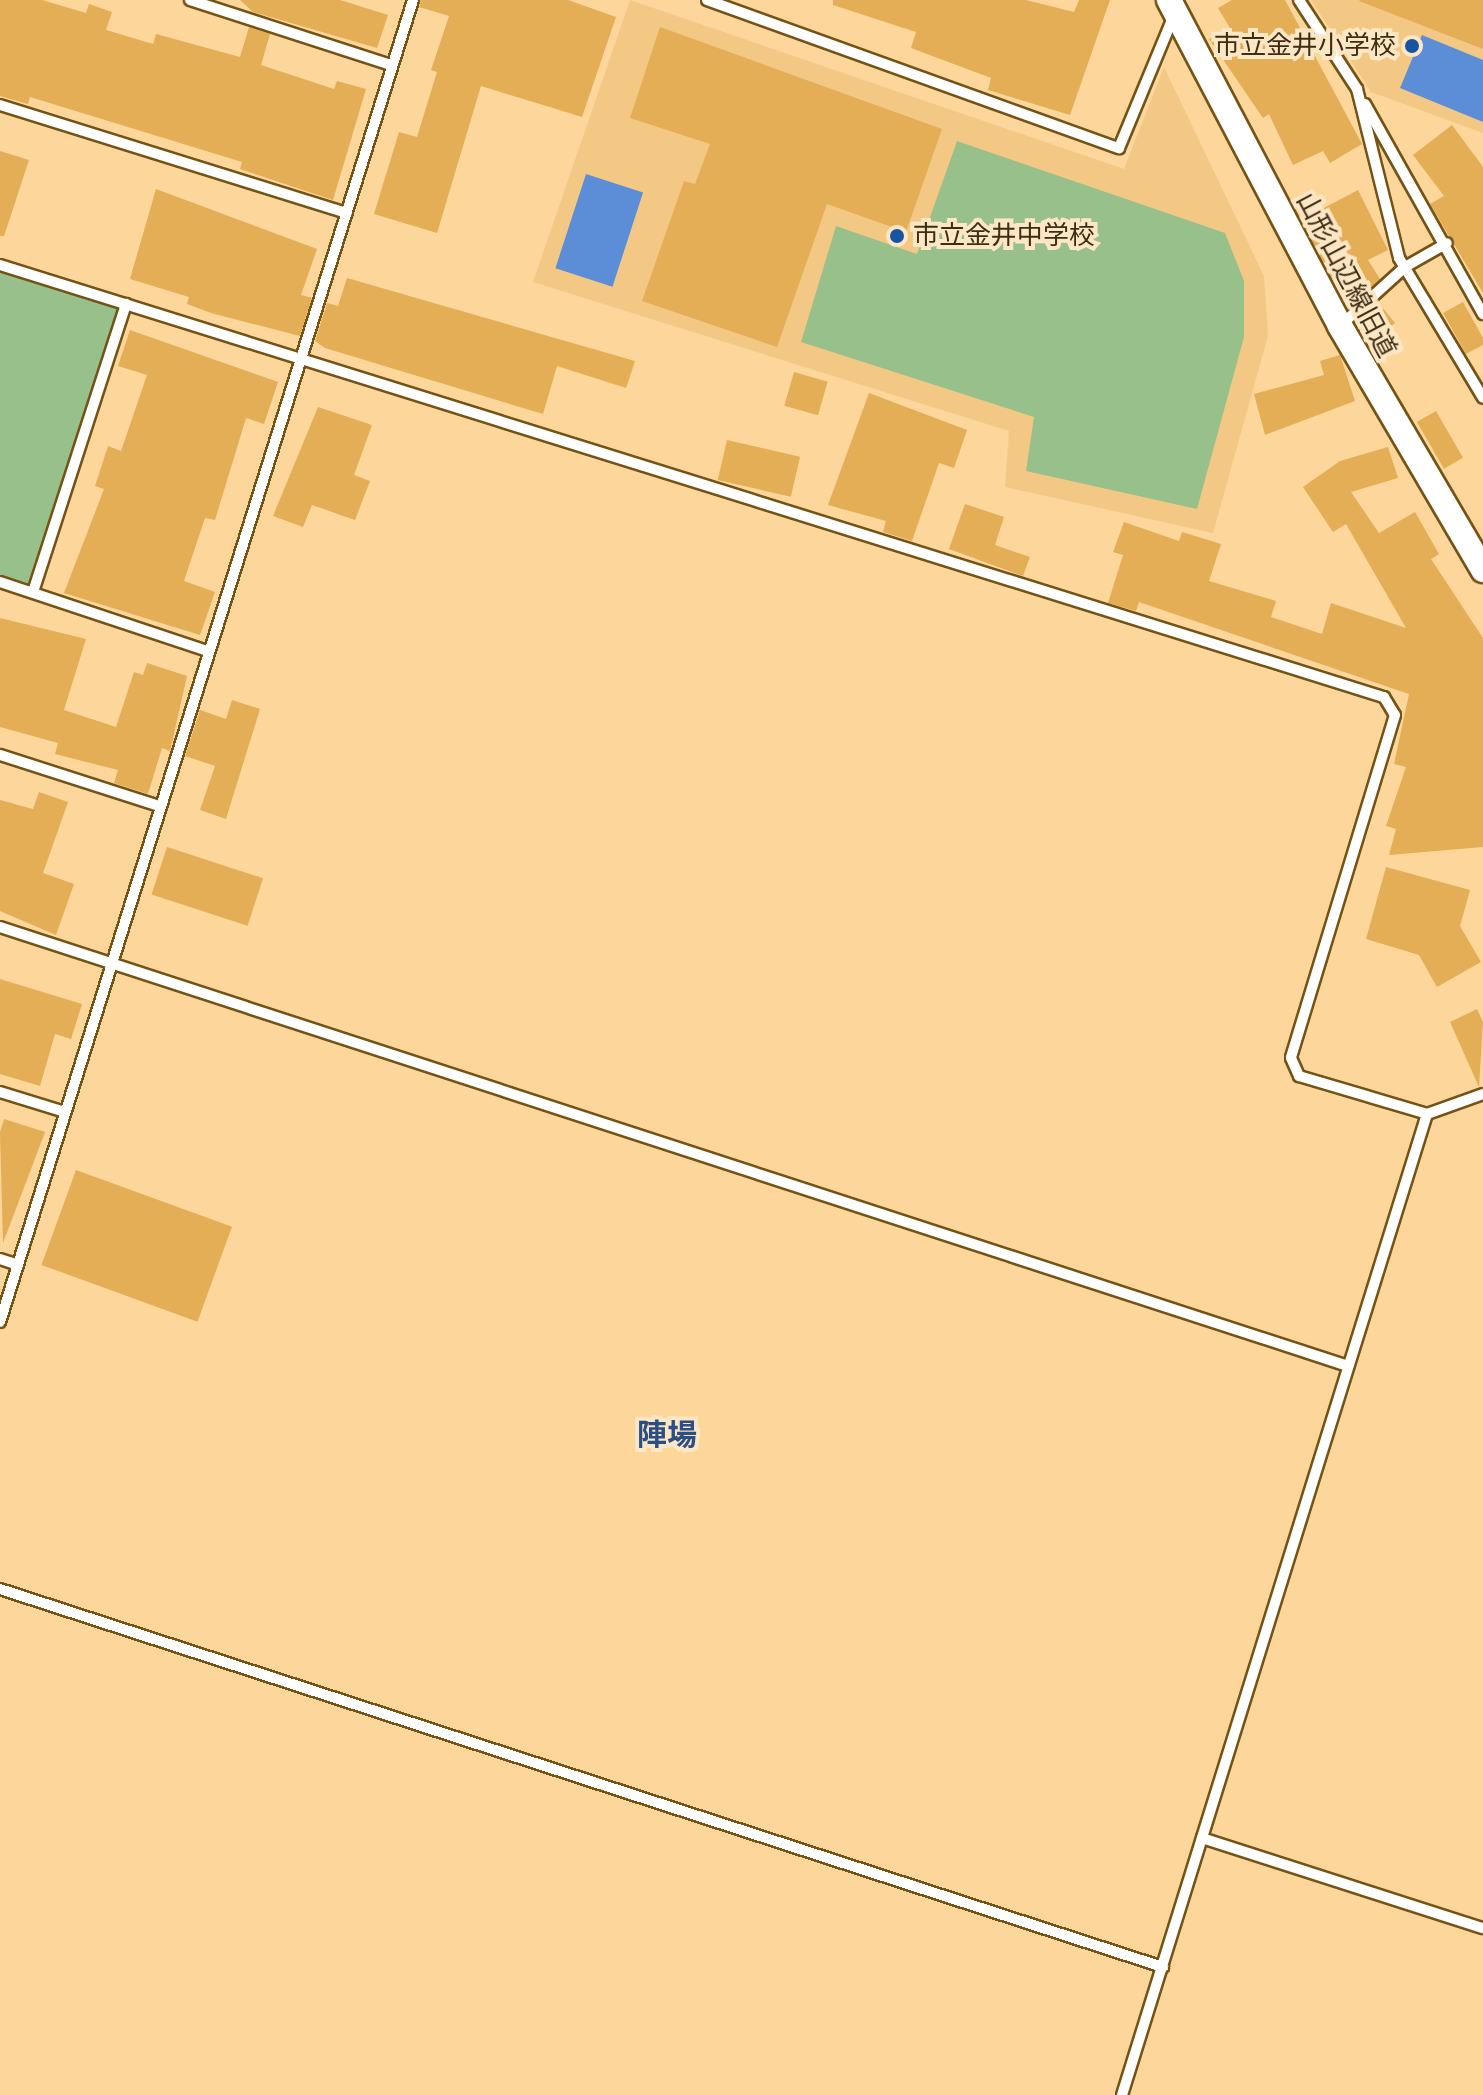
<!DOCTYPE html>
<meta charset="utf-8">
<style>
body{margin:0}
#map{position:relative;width:1483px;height:2095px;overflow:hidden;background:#fcd69a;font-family:Arial,"Noto Sans JP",sans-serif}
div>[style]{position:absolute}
.built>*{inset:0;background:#f3c885}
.green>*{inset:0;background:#98c08a}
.water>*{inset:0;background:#5c8ed7;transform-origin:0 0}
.building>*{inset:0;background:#e3ae55;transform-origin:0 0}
.roads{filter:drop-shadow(2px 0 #745315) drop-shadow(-2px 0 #745315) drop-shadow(0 2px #745315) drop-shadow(0 -2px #745315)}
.service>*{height:10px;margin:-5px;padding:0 5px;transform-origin:5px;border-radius:5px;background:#fff}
.tertiary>*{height:24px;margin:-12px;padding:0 12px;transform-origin:12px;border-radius:12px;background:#fff}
.dots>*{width:22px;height:22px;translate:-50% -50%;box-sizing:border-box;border:4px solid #fde6c3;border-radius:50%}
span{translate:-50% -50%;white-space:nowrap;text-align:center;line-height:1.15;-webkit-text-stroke:8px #fde6c3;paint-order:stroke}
.poi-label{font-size:26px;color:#3c2d15}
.right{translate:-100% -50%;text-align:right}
.left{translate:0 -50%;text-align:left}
.street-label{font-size:26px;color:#3c2d15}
.quarter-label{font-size:30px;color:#2a4f85;font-weight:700}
</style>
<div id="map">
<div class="built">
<i style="clip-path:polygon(630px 0,1124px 169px,1164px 67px,1264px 276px,1268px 336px,1213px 533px,1005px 487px,1009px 431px,533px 282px)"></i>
<i style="clip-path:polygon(1311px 0,1483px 0,1483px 133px,1371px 92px)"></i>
</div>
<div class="green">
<i style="clip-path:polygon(957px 141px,1225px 233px,1244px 281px,1244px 337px,1197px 509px,1026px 471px,1034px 417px,801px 342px,836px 226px,917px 254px)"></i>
<i style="clip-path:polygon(0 265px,126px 304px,33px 592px,0 582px)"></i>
</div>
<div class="water">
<i style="clip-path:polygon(1422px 35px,1483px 60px,1483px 122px,1400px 88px)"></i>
<i style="left:586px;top:174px;width:60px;height:99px;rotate:18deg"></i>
</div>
<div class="building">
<i style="clip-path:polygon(0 0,42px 0,86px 13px,89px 4px,112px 12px,106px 30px,153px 44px,156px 34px,240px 57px,249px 27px,270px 34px,261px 65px,334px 89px,337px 81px,366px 89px,333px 200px,240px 169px,242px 162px,30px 97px,28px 104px,0 96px)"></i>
<i style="clip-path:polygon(240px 0,340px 0,388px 15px,377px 48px,253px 12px)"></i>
<i style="clip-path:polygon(421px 0,568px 0,616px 17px,582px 117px,481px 86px,437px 233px,374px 214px,399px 132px,417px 137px,437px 72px,431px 70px,449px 16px,419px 7px)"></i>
<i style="clip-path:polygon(833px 0,1026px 0,1074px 12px,1079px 0,1110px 0,1070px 115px,988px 90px,991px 78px,911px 48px,916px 32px,833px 5px)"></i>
<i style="clip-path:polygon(1232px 0,1285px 0,1362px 144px,1330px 163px,1323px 151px,1293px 165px,1269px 114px,1263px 118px,1209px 39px,1230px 28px,1218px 8px)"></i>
<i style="clip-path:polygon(1483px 0,1483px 49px,1359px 1px,1360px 0)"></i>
<i style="clip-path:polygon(660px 27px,942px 129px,906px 232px,827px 204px,777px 347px,642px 301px,684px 181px,695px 184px,710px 144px,630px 118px)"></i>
<i style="clip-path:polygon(1452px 125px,1483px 167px,1483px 293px,1430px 204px,1444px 196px,1413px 155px)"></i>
<i style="clip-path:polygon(0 151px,29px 160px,4px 236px,0 236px)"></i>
<i style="clip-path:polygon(156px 189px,317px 249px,301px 295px,312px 298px,300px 336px,211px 313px,187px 304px,189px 297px,130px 279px)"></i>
<i style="clip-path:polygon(1358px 190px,1388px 250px,1368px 260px,1380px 279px,1348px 308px,1301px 220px)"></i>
<i style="clip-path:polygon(347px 278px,635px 361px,626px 388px,557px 366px,543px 414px,325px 348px,315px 341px,327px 303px,338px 306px)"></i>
<i style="clip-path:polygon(1378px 302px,1395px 323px,1372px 341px,1359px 319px)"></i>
<i style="clip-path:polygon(1463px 302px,1483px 338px,1483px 345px,1466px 354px,1443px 313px)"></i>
<i style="clip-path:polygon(130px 330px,278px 382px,264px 424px,246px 418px,215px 520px,205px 518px,184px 581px,215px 592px,200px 635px,64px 593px,104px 489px,95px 486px,108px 446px,121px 451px,147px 375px,118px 366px)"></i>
<i style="clip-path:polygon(1340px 355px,1355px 401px,1265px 435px,1254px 394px,1324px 375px,1320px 361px)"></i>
<i style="left:794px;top:372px;width:35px;height:35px;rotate:16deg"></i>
<i style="clip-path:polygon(869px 393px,967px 430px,954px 468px,939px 463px,912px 541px,883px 532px,886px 521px,828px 505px)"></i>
<i style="clip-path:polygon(318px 407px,372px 425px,354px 475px,370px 481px,355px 520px,312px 505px,303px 527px,273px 516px)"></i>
<i style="left:1436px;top:411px;width:54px;height:22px;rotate:60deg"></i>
<i style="left:727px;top:440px;width:75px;height:41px;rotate:13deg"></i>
<i style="clip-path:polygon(1388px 447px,1398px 478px,1351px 492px,1379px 533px,1415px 512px,1439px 554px,1431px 559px,1483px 638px,1483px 847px,1389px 855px,1396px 829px,1386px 826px,1406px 767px,1394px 764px,1409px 694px,1139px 602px,1136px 611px,1108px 603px,1123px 555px,1113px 552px,1124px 522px,1179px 541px,1182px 532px,1221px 544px,1209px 581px,1276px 601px,1271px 617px,1322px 634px,1331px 603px,1406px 628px,1346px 524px,1333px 532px,1303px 487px,1340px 461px)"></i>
<i style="clip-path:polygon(965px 504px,1004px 517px,995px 545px,1030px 557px,1023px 576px,949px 549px)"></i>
<i style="clip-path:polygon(0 618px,86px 639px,64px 710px,116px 727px,134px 672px,143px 675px,147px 663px,187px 676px,170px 751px,162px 748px,148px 794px,114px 783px,118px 770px,55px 754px,58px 743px,0 727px)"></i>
<i style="clip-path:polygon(232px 700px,260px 709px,226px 819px,200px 810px,215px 766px,185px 756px,200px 710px,226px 719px)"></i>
<i style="clip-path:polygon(39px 792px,68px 802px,43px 873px,74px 884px,56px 935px,0 911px,0 800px,33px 809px)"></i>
<i style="left:167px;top:847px;width:101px;height:50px;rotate:18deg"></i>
<i style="clip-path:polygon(1386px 867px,1470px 890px,1460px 926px,1481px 962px,1437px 987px,1419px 955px,1366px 939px)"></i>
<i style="clip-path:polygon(0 979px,82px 1004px,71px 1039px,55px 1034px,40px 1086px,0 1074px)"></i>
<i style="clip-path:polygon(1477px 1009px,1483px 1022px,1479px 1087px,1450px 1022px)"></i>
<i style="clip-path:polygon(4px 1119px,45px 1132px,3px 1243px,0 1132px)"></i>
<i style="left:76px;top:1170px;width:166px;height:101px;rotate:20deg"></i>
</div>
<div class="roads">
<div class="service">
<i style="left:190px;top:0;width:211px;rotate:17.9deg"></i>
<i style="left:707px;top:0;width:438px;rotate:19.8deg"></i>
<i style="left:1119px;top:148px;width:144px;rotate:-67.5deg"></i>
<i style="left:1299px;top:0;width:106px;rotate:56.9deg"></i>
<i style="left:1357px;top:89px;width:174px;rotate:76deg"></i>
<i style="left:1399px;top:258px;width:163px;rotate:59deg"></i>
<i style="left:1365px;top:104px;width:241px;rotate:60.7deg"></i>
<i style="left:0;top:105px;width:363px;rotate:17.3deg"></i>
<i style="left:0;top:265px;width:1450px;rotate:17.34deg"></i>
<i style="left:1384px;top:697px;width:21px;rotate:59deg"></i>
<i style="left:1395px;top:715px;width:358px;rotate:106.9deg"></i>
<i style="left:1291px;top:1058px;width:20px;rotate:66deg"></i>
<i style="left:1299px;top:1076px;width:134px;rotate:16.5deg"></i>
<i style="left:1427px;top:1114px;width:1027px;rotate:107.27deg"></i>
<i style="left:1341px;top:325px;width:86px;rotate:-42.2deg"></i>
<i style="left:1405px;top:267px;width:48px;rotate:-29.7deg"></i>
<i style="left:0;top:582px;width:219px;rotate:18.4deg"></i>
<i style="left:33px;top:592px;width:303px;rotate:-72.1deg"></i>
<i style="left:0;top:755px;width:167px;rotate:17.8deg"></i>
<i style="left:0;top:927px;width:1418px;rotate:18.04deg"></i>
<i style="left:0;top:1092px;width:68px;rotate:17.1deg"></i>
<i style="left:1427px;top:1114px;width:59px;rotate:-19.7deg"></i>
<i style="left:0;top:1259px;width:19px;rotate:18deg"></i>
<i style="left:0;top:1322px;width:1385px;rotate:-72.65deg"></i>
<i style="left:0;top:1589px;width:1223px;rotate:18.01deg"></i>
<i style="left:1202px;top:1838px;width:295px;rotate:17.8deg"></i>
</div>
<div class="tertiary">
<i style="left:1169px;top:0;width:368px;rotate:62.3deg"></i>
<i style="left:1340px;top:326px;width:283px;rotate:59.6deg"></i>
</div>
</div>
<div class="dots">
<i style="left:1412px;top:46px;background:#1853a4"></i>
<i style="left:897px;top:236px;background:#1853a4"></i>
</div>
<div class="poi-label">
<span class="right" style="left:1396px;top:46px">市立金井小学校</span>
<span class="left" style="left:913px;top:236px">市立金井中学校</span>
</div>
<div class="street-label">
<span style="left:1346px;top:275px;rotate:62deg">山形山辺線旧道</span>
</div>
<div class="quarter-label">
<span style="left:667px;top:1435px">陣場</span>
</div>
</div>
